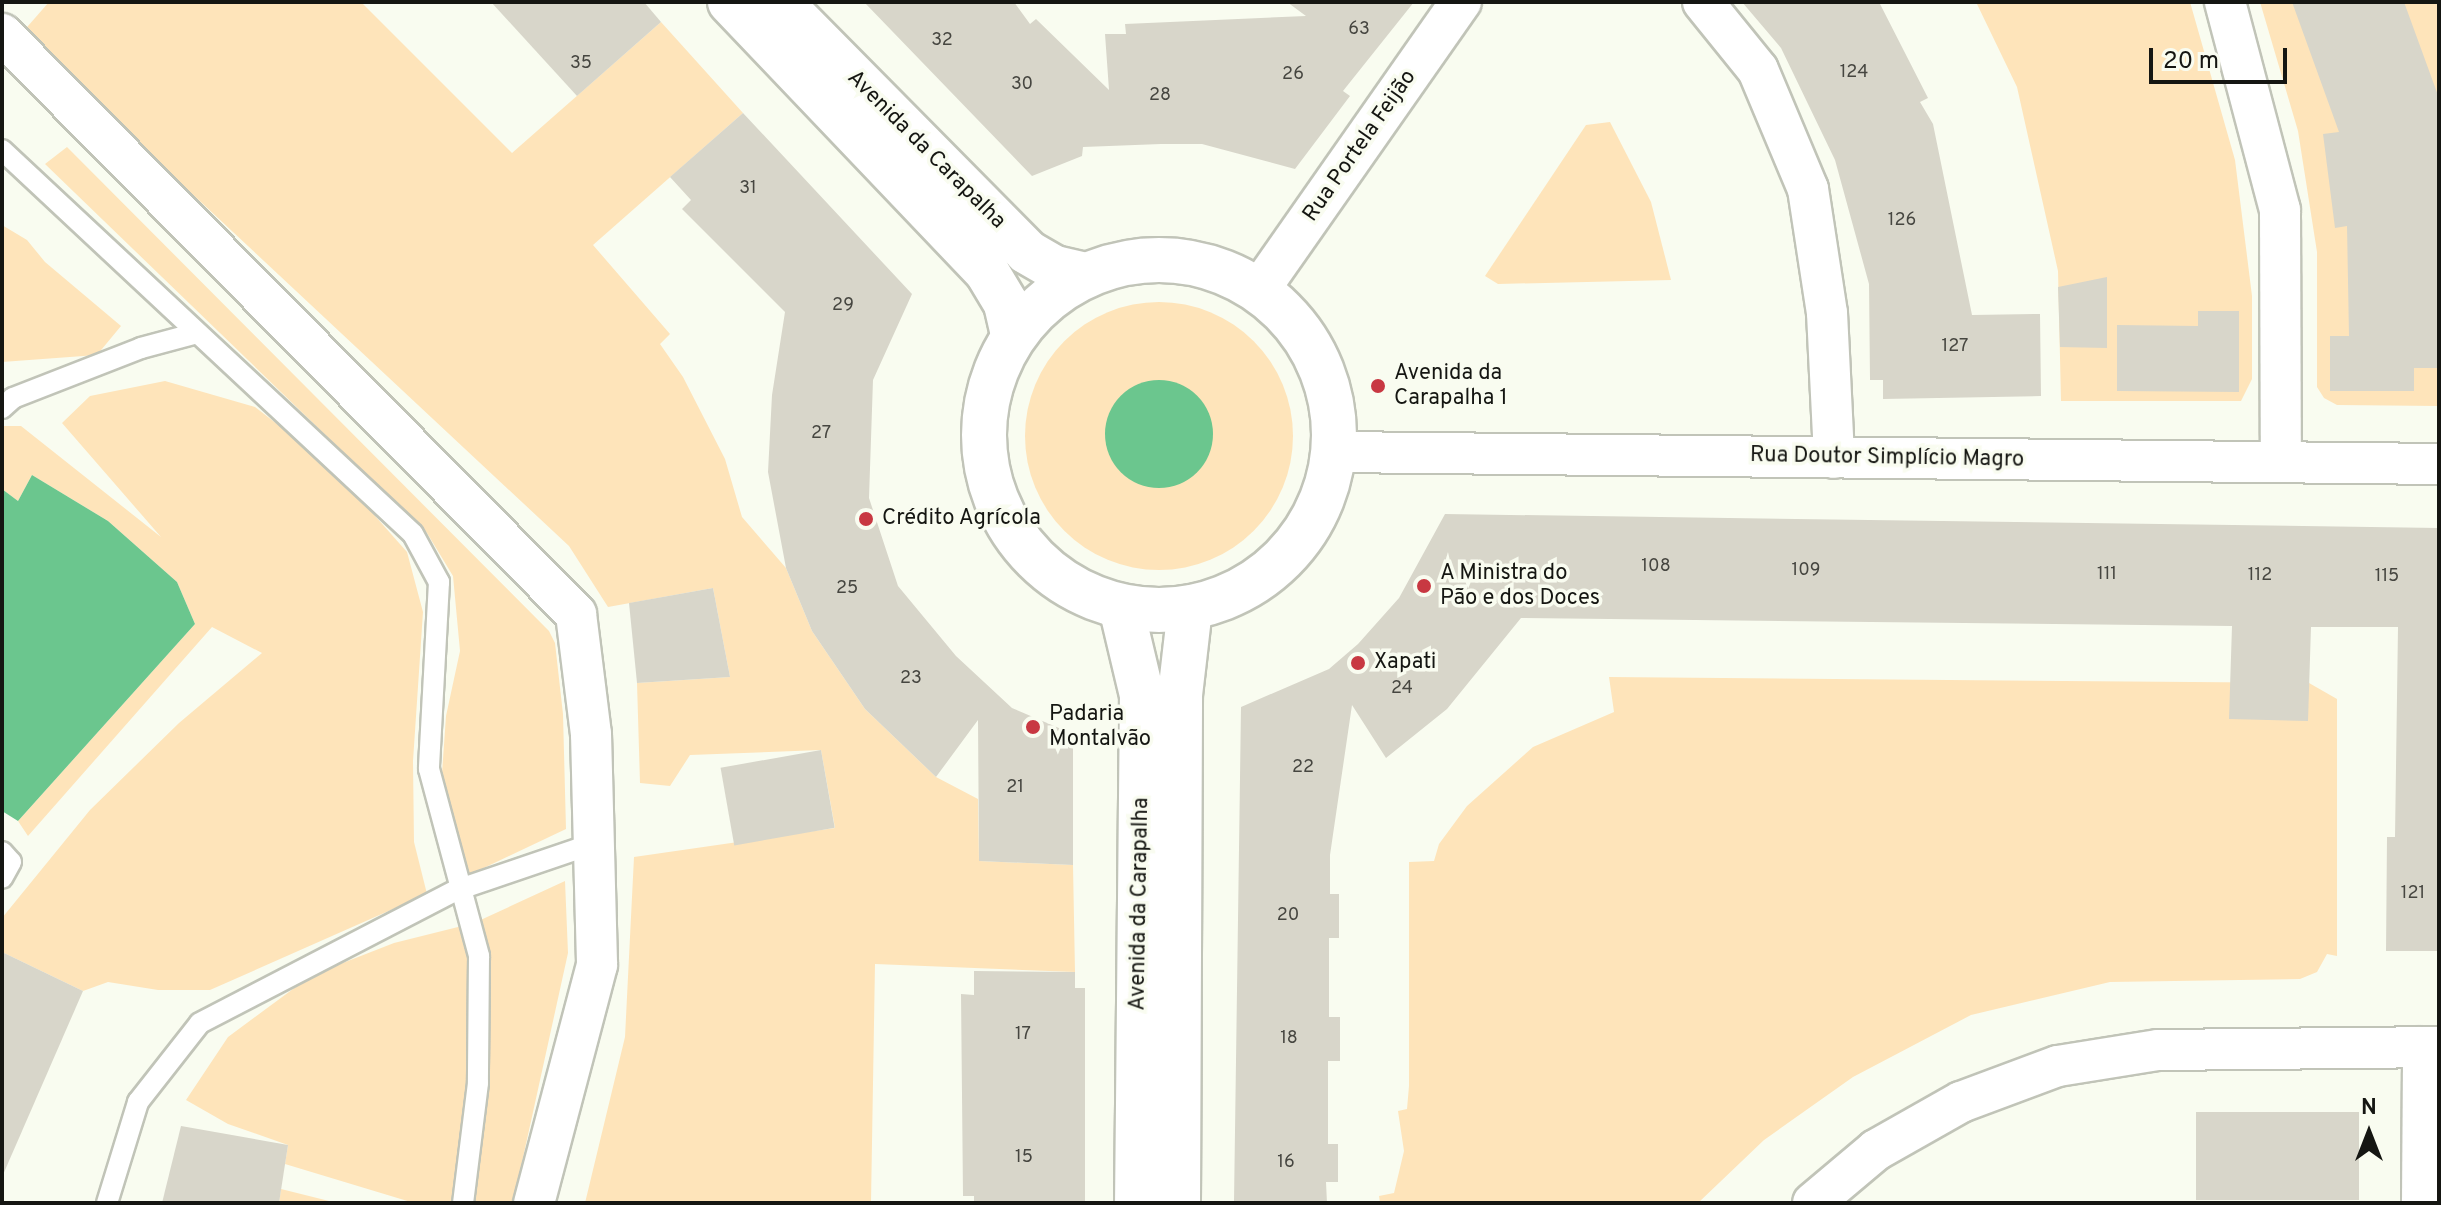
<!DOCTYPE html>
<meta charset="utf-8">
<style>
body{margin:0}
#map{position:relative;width:2441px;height:1205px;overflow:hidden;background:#f9fcf0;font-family:Overpass,sans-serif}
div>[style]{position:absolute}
.green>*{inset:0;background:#fee4ba}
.round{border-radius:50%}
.water>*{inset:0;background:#6bc68e}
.building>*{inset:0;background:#d8d6ca;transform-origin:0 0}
.roads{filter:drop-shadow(2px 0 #c1c4b8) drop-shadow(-2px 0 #c1c4b8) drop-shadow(0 2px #c1c4b8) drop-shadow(0 -2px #c1c4b8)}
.service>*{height:20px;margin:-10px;padding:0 10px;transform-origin:10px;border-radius:10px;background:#fff}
.minor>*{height:40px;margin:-20px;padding:0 20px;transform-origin:20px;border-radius:20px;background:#fff}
.secondary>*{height:44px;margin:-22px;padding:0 22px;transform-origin:22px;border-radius:22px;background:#fff}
.secondary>.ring{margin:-22px;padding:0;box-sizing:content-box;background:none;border:44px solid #fff;border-radius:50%}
.dots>*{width:22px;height:22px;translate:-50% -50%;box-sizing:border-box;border:4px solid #f9fcf0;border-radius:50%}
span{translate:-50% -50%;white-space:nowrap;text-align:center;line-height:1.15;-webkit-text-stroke:7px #f9fcf0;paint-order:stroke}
.number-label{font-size:18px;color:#464640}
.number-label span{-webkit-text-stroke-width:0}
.street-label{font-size:22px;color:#151612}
.poi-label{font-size:22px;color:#151612}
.left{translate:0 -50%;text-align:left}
.frame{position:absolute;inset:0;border:4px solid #151612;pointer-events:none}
.north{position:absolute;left:2329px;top:1093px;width:80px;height:80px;-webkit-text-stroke:6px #f9fcf0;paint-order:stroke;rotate:0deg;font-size:22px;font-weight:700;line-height:32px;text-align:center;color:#151612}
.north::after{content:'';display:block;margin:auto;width:28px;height:36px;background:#151612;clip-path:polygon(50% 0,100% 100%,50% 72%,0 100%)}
.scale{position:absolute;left:2149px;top:48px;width:138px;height:36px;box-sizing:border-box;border:4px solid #151612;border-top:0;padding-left:10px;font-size:24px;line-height:28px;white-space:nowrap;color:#151612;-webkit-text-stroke:6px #f9fcf0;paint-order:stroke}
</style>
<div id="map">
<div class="green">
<i style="clip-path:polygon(49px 2px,361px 2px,512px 153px,661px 22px,743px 113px,593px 245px,670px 334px,660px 344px,683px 377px,725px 459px,742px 517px,786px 568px,812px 631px,865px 709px,936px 777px,978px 799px,979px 861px,1073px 865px,1075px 972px,875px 964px,871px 1203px,585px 1203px,625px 1037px,634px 857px,835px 828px,821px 750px,690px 755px,670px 786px,640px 783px,637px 683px,730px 677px,713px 588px,608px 607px,569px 546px,21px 34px)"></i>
<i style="clip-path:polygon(1976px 2px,2190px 2px,2235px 160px,2252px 296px,2252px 379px,2241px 401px,2061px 401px,2058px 271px,2017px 87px)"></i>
<i style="clip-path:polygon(2260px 2px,2439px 2px,2439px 406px,2337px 405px,2324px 398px,2317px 387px,2317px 252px,2298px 131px)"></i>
<i style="clip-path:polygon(1610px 122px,1651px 202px,1671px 280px,1498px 284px,1485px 276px,1586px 125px)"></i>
<i style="clip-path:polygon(67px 147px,549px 631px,555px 643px,563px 714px,566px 829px,469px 875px,441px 788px,446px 716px,460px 651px,453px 576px,427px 533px,45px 164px)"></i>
<i style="clip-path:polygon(2px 225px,27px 240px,45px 262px,121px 326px,97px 355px,2px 362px)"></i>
<i class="round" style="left:1025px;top:302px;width:268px;height:268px"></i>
<i style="clip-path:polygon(165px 381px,255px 407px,329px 464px,407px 552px,423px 612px,413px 761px,414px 842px,427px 894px,210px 990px,158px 990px,108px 982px,83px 991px,2px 952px,2px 918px,90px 810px,179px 723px,262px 653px,212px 627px,28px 836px,18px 821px,195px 624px,177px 582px,108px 521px,32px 475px,18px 501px,2px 489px,2px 426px,21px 426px,161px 537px,62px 423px,90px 396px)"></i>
<i style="clip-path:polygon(1609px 677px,2309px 683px,2337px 699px,2337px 956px,2327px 954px,2317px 972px,2300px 979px,2110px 982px,1971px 1015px,1853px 1077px,1764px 1140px,1698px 1203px,1380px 1203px,1379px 1196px,1394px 1193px,1404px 1151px,1398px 1111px,1407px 1109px,1409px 1086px,1409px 862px,1434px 861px,1439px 844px,1467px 806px,1533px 747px,1614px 712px)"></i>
<i style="clip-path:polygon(565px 881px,568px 953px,513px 1203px,414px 1203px,285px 1164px,288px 1145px,228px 1124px,186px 1100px,228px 1037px,312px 975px,394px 943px,474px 923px)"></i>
<i style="clip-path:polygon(281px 1189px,337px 1203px,279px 1203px)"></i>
</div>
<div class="water">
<i class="round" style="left:1105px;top:380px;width:108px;height:108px"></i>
<i style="clip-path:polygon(32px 475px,108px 521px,177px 582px,195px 624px,18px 821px,2px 811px,2px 489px,18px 501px)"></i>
</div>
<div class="building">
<i style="clip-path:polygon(491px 2px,644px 2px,661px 22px,577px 96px)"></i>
<i style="clip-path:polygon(864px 2px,1014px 2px,1030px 24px,1036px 19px,1109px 90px,1105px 34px,1126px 34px,1125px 24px,1306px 16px,1287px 2px,1414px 2px,1343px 91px,1350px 96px,1295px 169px,1202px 144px,1161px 144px,1083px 147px,1082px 156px,1032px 176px)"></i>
<i style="clip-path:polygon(1742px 2px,1879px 2px,1928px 98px,1920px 102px,1933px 124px,1972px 315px,2040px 314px,2041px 396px,1883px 399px,1883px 380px,1870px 380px,1869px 284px,1835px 160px,1781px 48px)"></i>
<i style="clip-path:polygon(2292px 2px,2404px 2px,2439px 98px,2439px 368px,2414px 368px,2414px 391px,2330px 391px,2330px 336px,2349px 336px,2347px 226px,2335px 228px,2323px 134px,2339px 132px)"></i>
<i style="clip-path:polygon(743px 113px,912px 294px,873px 380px,869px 498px,898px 586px,956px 656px,1012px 708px,1073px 734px,1073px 865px,979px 861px,978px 720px,936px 777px,865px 709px,812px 631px,786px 568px,768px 472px,772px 395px,785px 312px,682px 209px,691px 200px,670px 177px)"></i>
<i style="clip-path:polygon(2107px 277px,2107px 348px,2060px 347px,2058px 287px)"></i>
<i style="clip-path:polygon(2198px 311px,2239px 311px,2239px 392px,2117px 391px,2117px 325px,2198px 326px)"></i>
<i style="clip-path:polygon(1445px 514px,2439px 528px,2439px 951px,2386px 951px,2387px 837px,2395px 837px,2398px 627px,2311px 627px,2308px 721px,2229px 719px,2232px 626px,1521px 618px,1447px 709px,1386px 758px,1352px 705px,1330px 855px,1330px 894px,1339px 894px,1339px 938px,1329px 938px,1329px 1017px,1340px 1017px,1340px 1061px,1328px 1061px,1328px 1144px,1338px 1144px,1338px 1182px,1326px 1182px,1327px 1203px,1234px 1202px,1241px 707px,1329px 669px,1358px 644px,1399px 598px)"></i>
<i style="clip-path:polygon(713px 588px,730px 677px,637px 683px,629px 603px)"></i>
<i style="left:821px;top:750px;width:79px;height:102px;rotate:80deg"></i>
<i style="clip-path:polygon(2px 952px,83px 991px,2px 1177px)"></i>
<i style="clip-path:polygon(974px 971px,1075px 972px,1075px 988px,1085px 988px,1085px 1203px,974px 1203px,974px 1196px,963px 1196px,961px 994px,974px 995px)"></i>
<i style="left:2196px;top:1112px;width:163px;height:88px"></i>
<i style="clip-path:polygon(181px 1126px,288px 1145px,279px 1203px,162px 1203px)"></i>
</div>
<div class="roads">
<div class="service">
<i style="left:2px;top:150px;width:562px;rotate:43.05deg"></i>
<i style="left:413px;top:534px;width:55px;rotate:61.6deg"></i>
<i style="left:439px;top:582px;width:187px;rotate:93.1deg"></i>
<i style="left:429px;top:769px;width:194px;rotate:75deg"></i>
<i style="left:479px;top:956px;width:127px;rotate:90.5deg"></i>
<i style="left:478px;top:1083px;width:121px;rotate:97.1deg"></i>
<i style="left:2px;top:408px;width:15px;rotate:-42deg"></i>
<i style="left:13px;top:398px;width:137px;rotate:-21.3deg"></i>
<i style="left:141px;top:348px;width:58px;rotate:-15deg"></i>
<i style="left:2px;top:852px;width:13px;rotate:48deg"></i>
<i style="left:11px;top:862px;width:18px;rotate:119deg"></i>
<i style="left:107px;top:1203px;width:106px;rotate:-72.9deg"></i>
<i style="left:138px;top:1102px;width:100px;rotate:-51.9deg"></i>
<i style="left:200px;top:1023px;width:289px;rotate:-27.4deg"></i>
<i style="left:457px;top:890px;width:143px;rotate:-18.8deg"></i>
</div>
<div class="minor">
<i style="left:1703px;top:2px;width:87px;rotate:51deg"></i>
<i style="left:1758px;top:70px;width:129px;rotate:67.2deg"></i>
<i style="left:1808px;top:189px;width:125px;rotate:81.3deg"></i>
<i style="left:1827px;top:313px;width:145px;rotate:87.2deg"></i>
<i style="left:2225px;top:2px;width:215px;rotate:75.2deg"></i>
<i style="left:2280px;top:210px;width:252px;rotate:89.8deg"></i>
<i style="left:2px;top:34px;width:816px;rotate:45.3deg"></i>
<i style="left:576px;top:614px;width:121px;rotate:82.9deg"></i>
<i style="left:591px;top:734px;width:231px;rotate:88.5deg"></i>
<i style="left:597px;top:965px;width:246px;rotate:104.8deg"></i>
<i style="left:1259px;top:290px;width:352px;rotate:-55deg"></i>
<i style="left:1335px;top:452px;width:1104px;rotate:0.62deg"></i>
<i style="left:1813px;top:1203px;width:82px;rotate:-40.1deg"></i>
<i style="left:1876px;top:1150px;width:98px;rotate:-29.5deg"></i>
<i style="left:1961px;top:1102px;width:103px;rotate:-20.4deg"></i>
<i style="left:2058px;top:1066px;width:101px;rotate:-9.1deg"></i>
<i style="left:2158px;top:1050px;width:281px;rotate:-0.6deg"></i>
<i style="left:2422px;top:1203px;width:156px;rotate:-89.6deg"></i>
</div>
<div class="secondary">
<i style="left:730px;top:2px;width:373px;rotate:46.4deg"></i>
<i style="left:987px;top:272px;width:37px;rotate:59deg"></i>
<i style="left:1006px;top:304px;width:32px;rotate:77deg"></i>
<i style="left:780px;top:2px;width:351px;rotate:45.3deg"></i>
<i style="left:1027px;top:252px;width:32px;rotate:30deg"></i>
<i style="left:1055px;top:268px;width:31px;rotate:13deg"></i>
<i class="ring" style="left:984px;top:260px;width:306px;height:306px"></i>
<i style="left:1121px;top:607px;width:90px;rotate:76.6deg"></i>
<i style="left:1142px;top:695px;width:508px;rotate:90.56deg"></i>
<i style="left:1178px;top:1203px;width:508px;rotate:-89.77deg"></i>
<i style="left:1180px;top:695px;width:88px;rotate:-83.4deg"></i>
</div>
</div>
<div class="dots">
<i style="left:1378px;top:386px;background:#c83842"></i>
<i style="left:866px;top:519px;background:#c83842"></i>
<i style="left:1424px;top:586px;background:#c83842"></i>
<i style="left:1358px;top:663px;background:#c83842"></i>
<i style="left:1033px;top:727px;background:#c83842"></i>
</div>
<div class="number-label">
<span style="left:1359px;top:30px">63</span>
<span style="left:942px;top:41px">32</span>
<span style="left:581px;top:64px">35</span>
<span style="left:1854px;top:73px">124</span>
<span style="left:1293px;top:75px">26</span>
<span style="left:1022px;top:85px">30</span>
<span style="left:1160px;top:96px">28</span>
<span style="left:748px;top:189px">31</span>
<span style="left:1902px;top:221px">126</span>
<span style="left:843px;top:306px">29</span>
<span style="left:1955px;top:347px">127</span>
<span style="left:821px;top:434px">27</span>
<span style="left:1656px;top:567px">108</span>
<span style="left:1806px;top:571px">109</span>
<span style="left:2107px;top:575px">111</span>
<span style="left:2260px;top:576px">112</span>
<span style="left:2387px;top:577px">115</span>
<span style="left:847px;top:589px">25</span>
<span style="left:911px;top:679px">23</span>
<span style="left:1402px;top:689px">24</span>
<span style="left:1303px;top:768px">22</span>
<span style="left:1015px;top:788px">21</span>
<span style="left:2413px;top:894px">121</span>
<span style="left:1288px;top:916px">20</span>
<span style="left:1023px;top:1035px">17</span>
<span style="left:1289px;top:1039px">18</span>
<span style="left:1024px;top:1158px">15</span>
<span style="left:1286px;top:1163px">16</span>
</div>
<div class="street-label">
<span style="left:1360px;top:146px;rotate:-55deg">Rua Portela Feijão</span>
<span style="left:926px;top:150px;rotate:45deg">Avenida da Carapalha</span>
<span style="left:1887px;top:458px;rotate:1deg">Rua Doutor Simplício Magro</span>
<span style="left:1140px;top:904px;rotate:-89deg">Avenida da Carapalha</span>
</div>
<div class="poi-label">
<span class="left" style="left:1394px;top:386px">Avenida da<br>Carapalha 1</span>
<span class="left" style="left:882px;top:519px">Crédito Agrícola</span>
<span class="left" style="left:1440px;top:586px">A Ministra do<br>Pão e dos Doces</span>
<span class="left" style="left:1374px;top:663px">Xapati</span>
<span class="left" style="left:1049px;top:727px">Padaria<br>Montalvão</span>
</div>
<div class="frame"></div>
<div class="north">N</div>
<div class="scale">20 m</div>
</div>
